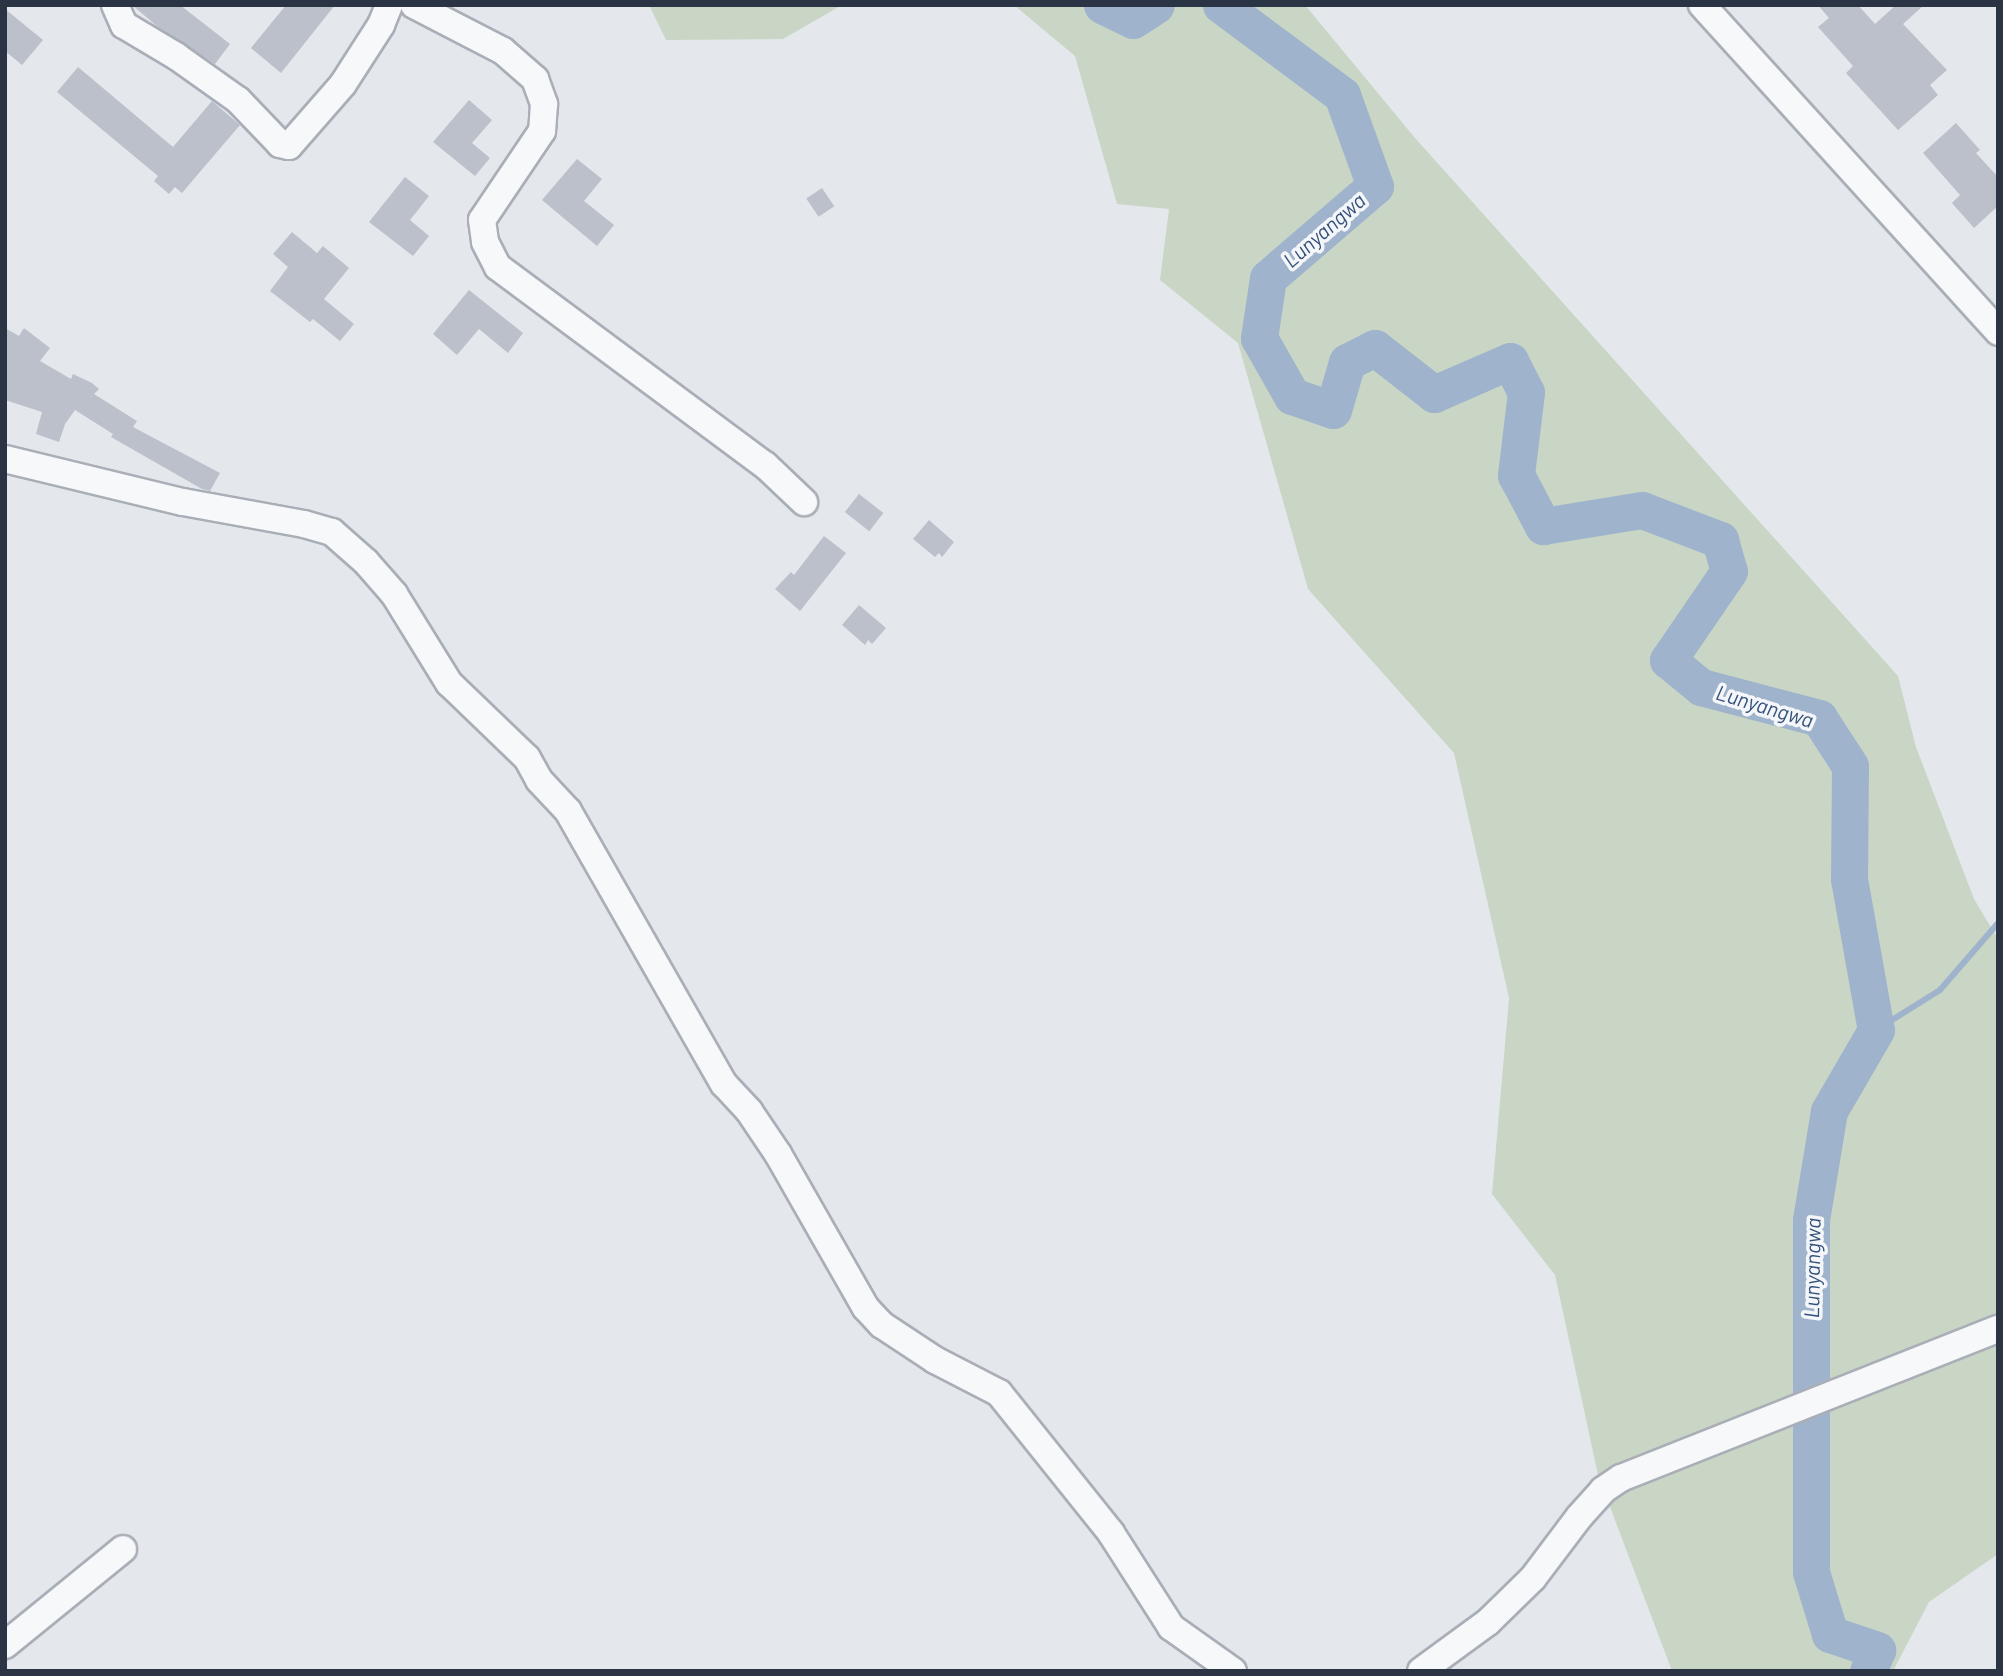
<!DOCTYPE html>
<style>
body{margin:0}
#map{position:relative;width:2003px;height:1676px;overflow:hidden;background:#e4e7ec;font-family:Barlow,sans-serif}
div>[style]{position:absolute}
.green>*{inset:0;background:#c9d6c5}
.stream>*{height:6px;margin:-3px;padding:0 3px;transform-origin:3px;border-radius:3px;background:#9fb4cc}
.river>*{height:37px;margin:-18.5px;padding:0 18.5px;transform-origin:18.5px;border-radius:18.5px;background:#9fb4cc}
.building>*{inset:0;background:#bbc0ca;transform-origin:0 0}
.roads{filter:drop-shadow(2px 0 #a9aeb7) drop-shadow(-2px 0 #a9aeb7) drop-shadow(0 2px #a9aeb7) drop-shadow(0 -2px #a9aeb7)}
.minor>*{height:26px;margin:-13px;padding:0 13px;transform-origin:13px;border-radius:13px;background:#f7f8fa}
span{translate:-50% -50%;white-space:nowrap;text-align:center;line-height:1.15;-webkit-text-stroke:7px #f4f6f9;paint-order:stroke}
.water-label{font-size:21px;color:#34527a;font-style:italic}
.frame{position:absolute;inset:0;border:7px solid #2b3445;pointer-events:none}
</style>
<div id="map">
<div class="green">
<i style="clip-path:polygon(649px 5px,842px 5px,783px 39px,666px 40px)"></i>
<i style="clip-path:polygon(1014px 5px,1305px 5px,1415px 138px,1898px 676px,1916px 747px,1974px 899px,1998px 939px,1998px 1554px,1929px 1602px,1893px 1671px,1672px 1671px,1598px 1475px,1555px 1275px,1492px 1194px,1509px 998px,1454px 753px,1308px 589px,1238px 343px,1160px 280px,1169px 209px,1117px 204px,1075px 56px)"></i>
</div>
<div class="stream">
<i style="left:1876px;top:1030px;width:75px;rotate:-32deg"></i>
<i style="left:1940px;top:990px;width:89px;rotate:-49.1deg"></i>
</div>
<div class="river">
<i style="left:1102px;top:5px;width:34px;rotate:26deg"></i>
<i style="left:1133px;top:20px;width:27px;rotate:-33deg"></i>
<i style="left:1221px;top:5px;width:151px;rotate:36.6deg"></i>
<i style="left:1342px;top:95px;width:97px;rotate:70.1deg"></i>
<i style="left:1375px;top:186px;width:141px;rotate:139.3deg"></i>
<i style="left:1268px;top:278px;width:61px;rotate:98.5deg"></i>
<i style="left:1259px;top:338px;width:67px;rotate:60.4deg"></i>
<i style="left:1292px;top:396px;width:43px;rotate:18.9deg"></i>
<i style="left:1333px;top:410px;width:50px;rotate:-73.7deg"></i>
<i style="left:1347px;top:362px;width:31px;rotate:-27deg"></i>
<i style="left:1375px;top:348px;width:75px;rotate:37.9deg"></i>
<i style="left:1434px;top:394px;width:83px;rotate:-23.5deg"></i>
<i style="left:1510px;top:361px;width:35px;rotate:63deg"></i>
<i style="left:1526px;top:392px;width:84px;rotate:96.9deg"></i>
<i style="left:1516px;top:475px;width:58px;rotate:62.1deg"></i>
<i style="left:1543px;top:526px;width:100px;rotate:-9.2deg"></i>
<i style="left:1642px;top:510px;width:84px;rotate:21deg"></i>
<i style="left:1720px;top:540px;width:32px;rotate:74deg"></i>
<i style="left:1729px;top:571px;width:108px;rotate:124.4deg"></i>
<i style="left:1668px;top:660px;width:43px;rotate:39.3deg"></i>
<i style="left:1701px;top:687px;width:122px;rotate:14.7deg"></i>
<i style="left:1819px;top:718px;width:57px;rotate:57.1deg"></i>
<i style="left:1850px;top:766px;width:113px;rotate:90.5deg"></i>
<i style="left:1849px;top:879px;width:153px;rotate:79.9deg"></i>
<i style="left:1876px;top:1030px;width:94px;rotate:120.1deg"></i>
<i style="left:1829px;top:1111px;width:110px;rotate:99.4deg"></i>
<i style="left:1811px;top:1220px;width:352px;rotate:90deg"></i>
<i style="left:1811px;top:1572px;width:65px;rotate:73deg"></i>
<i style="left:1830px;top:1634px;width:50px;rotate:18.8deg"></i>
<i style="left:1877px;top:1650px;width:23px;rotate:113deg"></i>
</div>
<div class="building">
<i style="clip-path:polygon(132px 5px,180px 5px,230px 44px,215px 64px,158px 27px)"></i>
<i style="clip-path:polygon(286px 5px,335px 5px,281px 73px,251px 48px)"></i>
<i style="clip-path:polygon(1818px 5px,1858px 5px,1875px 24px,1896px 5px,1924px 5px,1903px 24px,1947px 70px,1930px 85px,1938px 95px,1898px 130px,1846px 73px,1853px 66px,1818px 27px,1829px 18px)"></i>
<i style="clip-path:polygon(5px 9px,43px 40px,22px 65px,5px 51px)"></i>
<i style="clip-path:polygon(78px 67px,173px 147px,212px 101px,240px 125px,182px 193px,175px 187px,169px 194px,154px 181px,158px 176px,57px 92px)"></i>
<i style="clip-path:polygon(469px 100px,492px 120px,472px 143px,490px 158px,475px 176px,433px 142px)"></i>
<i style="clip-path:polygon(1956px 123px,1980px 150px,1976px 153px,1998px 177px,1998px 206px,1974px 228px,1952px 203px,1960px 195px,1923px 153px)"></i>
<i style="clip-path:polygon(577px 159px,602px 179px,584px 201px,614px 225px,597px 246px,542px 200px)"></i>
<i style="clip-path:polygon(405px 177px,429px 196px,410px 220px,429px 236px,413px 256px,369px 222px)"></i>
<i style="left:822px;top:188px;width:22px;height:19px;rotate:56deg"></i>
<i style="clip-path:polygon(292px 232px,317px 253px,323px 246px,349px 268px,324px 299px,354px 324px,340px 341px,313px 319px,310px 322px,270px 291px,288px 267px,273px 254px)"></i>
<i style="clip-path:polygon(469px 290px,523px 333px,508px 353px,479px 329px,457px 355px,433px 334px)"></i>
<i style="clip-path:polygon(5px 328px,19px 336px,24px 328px,50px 348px,40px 361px,71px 379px,73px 374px,92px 383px,99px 389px,94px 394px,137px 421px,133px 427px,220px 473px,210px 491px,202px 489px,111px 437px,113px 434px,75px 410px,65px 424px,59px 442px,36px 434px,42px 412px,5px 400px)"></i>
<i style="left:859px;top:494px;width:31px;height:23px;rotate:38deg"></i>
<i style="clip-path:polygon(929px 520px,954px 542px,942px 557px,939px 553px,935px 557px,913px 539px)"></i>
<i style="clip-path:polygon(824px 536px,846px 553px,800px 611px,775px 589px,791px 572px,794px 575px)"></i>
<i style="clip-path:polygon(859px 605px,886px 628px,872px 644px,868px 640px,865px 645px,842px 625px)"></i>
</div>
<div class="roads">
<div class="minor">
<i style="left:115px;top:5px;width:22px;rotate:66deg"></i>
<i style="left:124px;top:25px;width:61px;rotate:30.8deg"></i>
<i style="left:176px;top:56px;width:76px;rotate:35.4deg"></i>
<i style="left:238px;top:100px;width:61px;rotate:46.3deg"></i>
<i style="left:280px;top:144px;width:9px;rotate:13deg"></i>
<i style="left:289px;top:146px;width:82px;rotate:-48.9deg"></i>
<i style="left:343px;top:84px;width:70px;rotate:-57.2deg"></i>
<i style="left:381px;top:25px;width:22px;rotate:-68deg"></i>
<i style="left:414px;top:5px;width:100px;rotate:27.3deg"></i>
<i style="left:503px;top:51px;width:43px;rotate:41.2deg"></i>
<i style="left:535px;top:79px;width:27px;rotate:70deg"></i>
<i style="left:544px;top:104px;width:27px;rotate:94deg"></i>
<i style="left:542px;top:131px;width:107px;rotate:124deg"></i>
<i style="left:482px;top:220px;width:22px;rotate:82deg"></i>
<i style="left:485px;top:242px;width:28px;rotate:63deg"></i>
<i style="left:498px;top:267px;width:332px;rotate:36.6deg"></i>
<i style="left:765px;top:465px;width:54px;rotate:43.5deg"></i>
<i style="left:1702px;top:5px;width:441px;rotate:47.8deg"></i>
<i style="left:5px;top:459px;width:183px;rotate:13.6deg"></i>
<i style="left:183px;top:502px;width:123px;rotate:10.3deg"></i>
<i style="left:304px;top:524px;width:29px;rotate:16deg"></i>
<i style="left:332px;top:532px;width:45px;rotate:41.4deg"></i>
<i style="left:366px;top:562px;width:43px;rotate:48.8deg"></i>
<i style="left:394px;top:594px;width:105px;rotate:58.3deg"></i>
<i style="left:449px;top:683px;width:108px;rotate:43.9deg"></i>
<i style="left:527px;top:758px;width:25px;rotate:61deg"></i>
<i style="left:539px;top:780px;width:42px;rotate:46.9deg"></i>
<i style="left:568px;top:811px;width:314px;rotate:60.3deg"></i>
<i style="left:724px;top:1084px;width:37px;rotate:47deg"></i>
<i style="left:749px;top:1111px;width:52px;rotate:56deg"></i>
<i style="left:778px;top:1154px;width:177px;rotate:60.3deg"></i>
<i style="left:866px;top:1308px;width:23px;rotate:47deg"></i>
<i style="left:882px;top:1325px;width:64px;rotate:33.4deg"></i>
<i style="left:935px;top:1360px;width:72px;rotate:27.3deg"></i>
<i style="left:999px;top:1393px;width:179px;rotate:51.3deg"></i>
<i style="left:1111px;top:1533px;width:112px;rotate:57.4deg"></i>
<i style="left:1171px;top:1627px;width:76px;rotate:35.4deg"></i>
<i style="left:5px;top:1645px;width:152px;rotate:-39.1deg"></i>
<i style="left:1421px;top:1671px;width:83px;rotate:-36.2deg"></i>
<i style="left:1488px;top:1622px;width:63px;rotate:-44.4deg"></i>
<i style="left:1533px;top:1578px;width:76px;rotate:-53deg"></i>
<i style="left:1579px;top:1517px;width:36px;rotate:-48deg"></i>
<i style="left:1603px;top:1490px;width:22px;rotate:-34deg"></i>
<i style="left:1621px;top:1478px;width:405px;rotate:-21.6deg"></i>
</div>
</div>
<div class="water-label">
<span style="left:1324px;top:230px;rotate:-41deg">Lunyangwa</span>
<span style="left:1765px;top:706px;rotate:17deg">Lunyangwa</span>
<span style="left:1812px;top:1268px;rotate:-89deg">Lunyangwa</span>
</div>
<div class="frame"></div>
</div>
